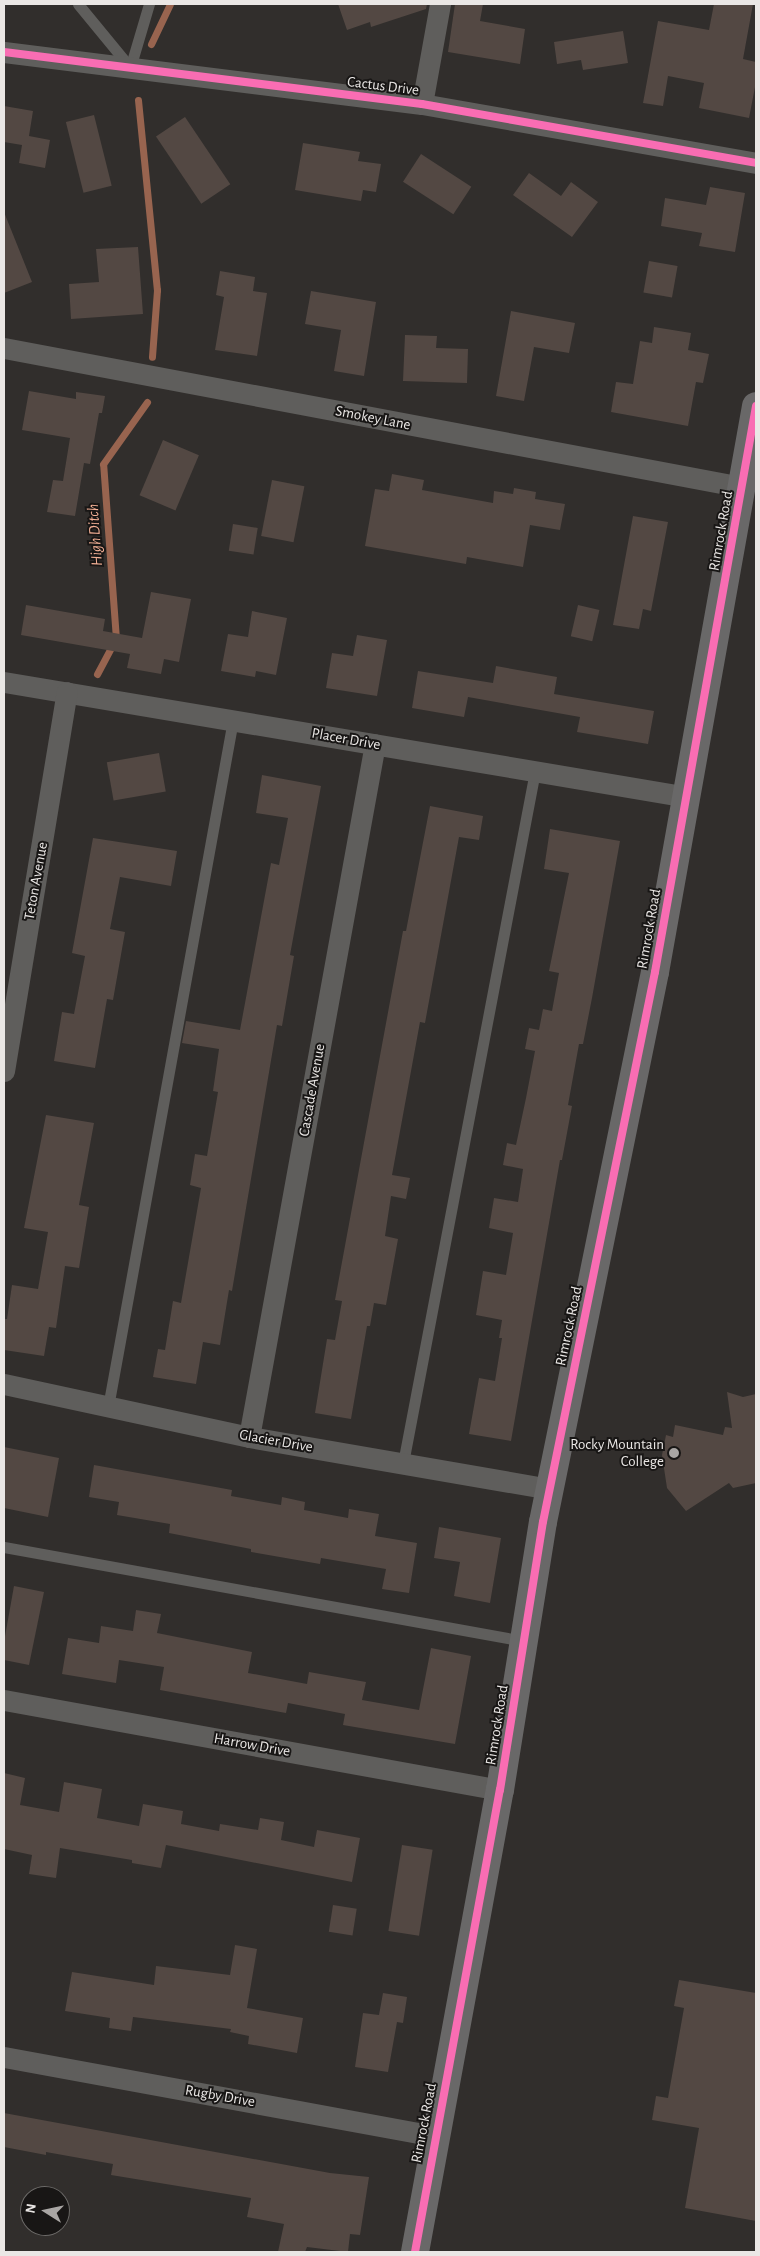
<!DOCTYPE html>
<style>
body{margin:0}
#map{position:relative;width:760px;height:2256px;overflow:hidden;background:#312e2c;font-family:"Alegreya Sans",sans-serif}
div>[style]{position:absolute}
.stream>*{height:7px;margin:-3.5px;padding:0 3.5px;transform-origin:3.5px;border-radius:3.5px;background:#98644f}
.building>*{inset:0;background:#534843;transform-origin:0 0}
.lane>*{height:11px;margin:-5.5px;padding:0 5.5px;transform-origin:5.5px;border-radius:5.5px;background:#5f5e5c}
.street>*{height:21px;margin:-10.5px;padding:0 10.5px;transform-origin:10.5px;border-radius:10.5px;background:#5f5e5c}
.secondary>*{height:28px;margin:-14px;padding:0 14px;transform-origin:14px;border-radius:14px;background:#696868}
.cycleway>*{height:8px;margin:-4px;padding:0 4px;transform-origin:4px;border-radius:4px;background:#f96db3}
.dots>*{width:14px;height:14px;translate:-50% -50%;box-sizing:border-box;border:2px solid #181615;border-radius:50%}
span{translate:-50% -50%;white-space:nowrap;text-align:center;line-height:1.15;-webkit-text-stroke:4px #181615;paint-order:stroke}
.street-label{font-size:15px;color:#eae7e5}
.poi-label{font-size:15px;color:#eae7e5}
.right{translate:-100% -50%;text-align:right}
.water-label{font-size:16px;color:#f5b196;font-style:italic}
.frame{position:absolute;inset:0;border:5px solid #eae7e5;pointer-events:none}
.north{position:absolute;left:20px;top:2186px;width:50px;height:50px;box-sizing:border-box;background:#181615;border:1px solid #6c6a68;border-radius:50%;rotate:280deg;font-size:14px;font-weight:700;line-height:20px;text-align:center;color:#eae7e5}
.north::after{content:'';display:block;margin:auto;width:18px;height:22px;background:#a9a6a4;clip-path:polygon(50% 0,100% 100%,50% 72%,0 100%)}
</style>
<div id="map">
<div class="stream">
<i style="left:151px;top:44px;width:44px;rotate:-64.6deg"></i>
<i style="left:138px;top:100px;width:191px;rotate:84.3deg"></i>
<i style="left:157px;top:290px;width:67px;rotate:94.3deg"></i>
<i style="left:97px;top:674px;width:40px;rotate:-62deg"></i>
<i style="left:116px;top:639px;width:175px;rotate:-94.2deg"></i>
<i style="left:103px;top:464px;width:76px;rotate:-54.6deg"></i>
</div>
<div class="building">
<i style="clip-path:polygon(338px 4px,427px 4px,426px 9px,371px 27px,370px 22px,347px 30px)"></i>
<i style="clip-path:polygon(455px 4px,483px 4px,480px 21px,525px 29px,520px 64px,448px 52px)"></i>
<i style="clip-path:polygon(714px 4px,753px 4px,743px 59px,756px 62px,756px 82px,749px 118px,699px 108px,704px 83px,668px 76px,663px 106px,643px 103px,658px 21px,709px 30px)"></i>
<i style="clip-path:polygon(623px 31px,628px 63px,583px 70px,581px 60px,557px 64px,554px 42px)"></i>
<i style="clip-path:polygon(4px 106px,33px 111px,29px 136px,50px 140px,45px 168px,19px 163px,22px 145px,4px 142px)"></i>
<i style="left:94px;top:115px;width:73px;height:29px;rotate:76deg"></i>
<i style="left:185px;top:117px;width:81px;height:35px;rotate:56deg"></i>
<i style="clip-path:polygon(303px 143px,360px 152px,358px 161px,381px 164px,376px 192px,363px 190px,361px 201px,295px 190px)"></i>
<i style="left:421px;top:154px;width:60px;height:33px;rotate:33deg"></i>
<i style="clip-path:polygon(529px 173px,561px 196px,571px 182px,598px 202px,572px 237px,513px 195px)"></i>
<i style="clip-path:polygon(710px 187px,745px 193px,735px 252px,699px 246px,702px 233px,661px 226px,665px 198px,706px 205px)"></i>
<i style="clip-path:polygon(4px 212px,32px 282px,4px 293px)"></i>
<i style="clip-path:polygon(138px 247px,143px 314px,71px 319px,69px 284px,99px 282px,96px 249px)"></i>
<i style="left:649px;top:261px;width:29px;height:32px;rotate:10deg"></i>
<i style="clip-path:polygon(220px 271px,255px 277px,253px 291px,267px 293px,257px 356px,215px 350px,224px 297px,216px 295px)"></i>
<i style="clip-path:polygon(311px 291px,376px 302px,364px 376px,334px 371px,341px 330px,305px 324px)"></i>
<i style="clip-path:polygon(511px 311px,575px 323px,569px 353px,534px 347px,524px 401px,496px 396px)"></i>
<i style="clip-path:polygon(654px 327px,691px 333px,688px 350px,709px 354px,703px 383px,696px 382px,688px 426px,611px 412px,616px 382px,633px 384px,640px 341px,652px 343px)"></i>
<i style="clip-path:polygon(405px 335px,437px 336px,436px 348px,468px 349px,467px 383px,403px 381px)"></i>
<i style="clip-path:polygon(29px 391px,76px 399px,76px 392px,105px 396px,102px 413px,99px 413px,90px 464px,84px 463px,75px 516px,47px 512px,53px 480px,63px 481px,70px 438px,22px 430px)"></i>
<i style="left:163px;top:440px;width:39px;height:60px;rotate:23deg"></i>
<i style="clip-path:polygon(392px 474px,424px 480px,422px 490px,493px 503px,494px 491px,513px 494px,514px 488px,536px 492px,535px 499px,565px 504px,560px 530px,530px 525px,523px 567px,467px 557px,466px 564px,365px 546px,375px 489px,389px 491px)"></i>
<i style="left:272px;top:480px;width:33px;height:57px;rotate:11deg"></i>
<i style="clip-path:polygon(633px 516px,668px 522px,651px 611px,643px 609px,639px 629px,613px 625px)"></i>
<i style="left:233px;top:524px;width:25px;height:27px;rotate:9deg"></i>
<i style="clip-path:polygon(151px 592px,191px 599px,179px 662px,164px 659px,161px 674px,127px 668px,130px 654px,21px 635px,26px 605px,105px 619px,103px 631px,142px 638px)"></i>
<i style="left:578px;top:605px;width:22px;height:32px;rotate:13deg"></i>
<i style="clip-path:polygon(252px 611px,287px 618px,276px 675px,256px 671px,255px 677px,221px 671px,228px 634px,248px 637px)"></i>
<i style="clip-path:polygon(357px 635px,387px 640px,377px 696px,326px 688px,332px 653px,353px 656px)"></i>
<i style="clip-path:polygon(496px 666px,557px 677px,554px 694px,654px 711px,648px 744px,577px 732px,580px 717px,468px 697px,464px 717px,412px 708px,418px 671px,493px 683px)"></i>
<i style="left:159px;top:753px;width:39px;height:53px;rotate:80deg"></i>
<i style="clip-path:polygon(262px 775px,321px 786px,290px 955px,294px 956px,282px 1026px,277px 1025px,232px 1291px,229px 1290px,220px 1345px,203px 1342px,196px 1384px,153px 1377px,158px 1349px,165px 1350px,173px 1301px,181px 1303px,201px 1188px,190px 1185px,195px 1154px,207px 1156px,218px 1092px,213px 1091px,219px 1049px,182px 1043px,186px 1021px,240px 1030px,271px 863px,279px 865px,288px 818px,256px 813px)"></i>
<i style="clip-path:polygon(430px 806px,483px 816px,479px 840px,459px 837px,425px 1023px,420px 1022px,392px 1175px,410px 1178px,406px 1199px,391px 1196px,385px 1236px,398px 1239px,386px 1305px,374px 1303px,370px 1326px,367px 1326px,351px 1419px,315px 1413px,327px 1339px,335px 1340px,342px 1301px,335px 1300px,403px 931px,406px 931px)"></i>
<i style="clip-path:polygon(550px 829px,620px 841px,592px 998px,583px 1044px,579px 1044px,568px 1105px,572px 1106px,562px 1160px,560px 1160px,511px 1441px,469px 1434px,479px 1378px,495px 1381px,502px 1338px,499px 1338px,502px 1320px,476px 1315px,483px 1271px,506px 1275px,513px 1233px,489px 1228px,494px 1198px,518px 1202px,523px 1169px,503px 1165px,507px 1143px,516px 1145px,526px 1098px,535px 1051px,525px 1049px,529px 1028px,539px 1030px,543px 1009px,552px 1011px,559px 973px,549px 971px,569px 873px,544px 869px)"></i>
<i style="clip-path:polygon(93px 838px,177px 851px,171px 886px,120px 877px,110px 929px,125px 932px,113px 1000px,107px 999px,95px 1068px,54px 1061px,62px 1012px,74px 1014px,85px 956px,72px 953px)"></i>
<i style="clip-path:polygon(46px 1115px,94px 1123px,79px 1205px,89px 1207px,79px 1268px,65px 1266px,56px 1328px,49px 1327px,44px 1356px,4px 1350px,4px 1319px,7px 1319px,12px 1285px,38px 1289px,48px 1232px,24px 1228px)"></i>
<i style="clip-path:polygon(727px 1392px,743px 1397px,756px 1394px,756px 1483px,733px 1488px,729px 1483px,686px 1511px,667px 1488px,662px 1455px,666px 1435px,673px 1437px,675px 1425px,723px 1435px,725px 1427px,732px 1428px)"></i>
<i style="clip-path:polygon(4px 1447px,59px 1458px,48px 1517px,4px 1508px)"></i>
<i style="clip-path:polygon(94px 1465px,232px 1490px,231px 1496px,281px 1505px,282px 1497px,305px 1502px,304px 1510px,348px 1518px,349px 1509px,379px 1514px,375px 1536px,417px 1543px,409px 1593px,382px 1589px,386px 1569px,321px 1558px,320px 1564px,251px 1552px,251px 1549px,169px 1533px,170px 1524px,117px 1515px,119px 1502px,89px 1497px)"></i>
<i style="clip-path:polygon(439px 1527px,501px 1538px,490px 1603px,454px 1596px,460px 1562px,434px 1558px)"></i>
<i style="clip-path:polygon(14px 1586px,44px 1592px,29px 1665px,4px 1660px,4px 1642px)"></i>
<i style="clip-path:polygon(136px 1610px,161px 1614px,157px 1633px,252px 1652px,248px 1673px,307px 1684px,309px 1672px,366px 1682px,362px 1700px,419px 1710px,431px 1648px,471px 1656px,455px 1744px,343px 1725px,345px 1714px,288px 1703px,286px 1713px,160px 1690px,164px 1667px,119px 1660px,116px 1683px,62px 1674px,68px 1638px,99px 1643px,101px 1626px,133px 1631px)"></i>
<i style="clip-path:polygon(4px 1773px,25px 1778px,20px 1805px,59px 1812px,64px 1782px,102px 1789px,97px 1818px,139px 1826px,143px 1804px,183px 1811px,181px 1824px,219px 1831px,220px 1824px,258px 1830px,260px 1818px,284px 1822px,281px 1840px,314px 1847px,317px 1830px,360px 1838px,352px 1882px,166px 1845px,161px 1868px,132px 1863px,132px 1860px,60px 1848px,56px 1878px,29px 1874px,32px 1855px,4px 1849px)"></i>
<i style="left:402px;top:1845px;width:31px;height:87px;rotate:9deg"></i>
<i style="left:333px;top:1905px;width:24px;height:27px;rotate:9deg"></i>
<i style="clip-path:polygon(235px 1945px,257px 1949px,247px 2008px,303px 2018px,297px 2053px,248px 2044px,249px 2036px,230px 2032px,231px 2029px,133px 2017px,131px 2031px,109px 2028px,110px 2018px,65px 2011px,72px 1972px,154px 1985px,156px 1966px,230px 1975px)"></i>
<i style="clip-path:polygon(679px 1980px,756px 1993px,756px 2221px,685px 2208px,699px 2128px,652px 2120px,656px 2096px,668px 2098px,684px 2008px,674px 2006px)"></i>
<i style="clip-path:polygon(383px 1993px,407px 1997px,403px 2023px,397px 2022px,388px 2072px,355px 2067px,363px 2013px,379px 2015px)"></i>
<i style="clip-path:polygon(4px 2113px,330px 2173px,369px 2177px,360px 2235px,350px 2234px,348px 2252px,307px 2247px,305px 2252px,278px 2252px,284px 2224px,247px 2217px,251px 2198px,111px 2175px,113px 2164px,46px 2152px,46px 2155px,4px 2147px)"></i>
</div>
<div class="lane">
<i style="left:78px;top:4px;width:80px;rotate:50.6deg"></i>
<i style="left:130px;top:68px;width:67px;rotate:-73.5deg"></i>
<i style="left:108px;top:1407px;width:698px;rotate:-79.69deg"></i>
<i style="left:403px;top:1463px;width:704px;rotate:-79.2deg"></i>
<i style="left:4px;top:1547px;width:528px;rotate:10.25deg"></i>
</div>
<div class="street">
<i style="left:4px;top:52px;width:421px;rotate:7.1deg"></i>
<i style="left:422px;top:104px;width:339px;rotate:10deg"></i>
<i style="left:422px;top:104px;width:102px;rotate:-79.8deg"></i>
<i style="left:4px;top:348px;width:751px;rotate:10.67deg"></i>
<i style="left:4px;top:682px;width:694px;rotate:9.54deg"></i>
<i style="left:4px;top:1071px;width:384px;rotate:-80.6deg"></i>
<i style="left:4px;top:1384px;width:251px;rotate:12.2deg"></i>
<i style="left:249px;top:1437px;width:304px;rotate:9.8deg"></i>
<i style="left:249px;top:1437px;width:704px;rotate:-79.7deg"></i>
<i style="left:4px;top:1700px;width:504px;rotate:10.28deg"></i>
<i style="left:4px;top:2057px;width:439px;rotate:10.4deg"></i>
</div>
<div class="secondary">
<i style="left:415px;top:2252px;width:470px;rotate:-79.6deg"></i>
<i style="left:500px;top:1790px;width:271px;rotate:-80.9deg"></i>
<i style="left:543px;top:1522px;width:561px;rotate:-78.49deg"></i>
<i style="left:655px;top:972px;width:575px;rotate:-79.88deg"></i>
</div>
<div class="cycleway">
<i style="left:4px;top:52px;width:421px;rotate:7.1deg"></i>
<i style="left:422px;top:104px;width:339px;rotate:10deg"></i>
<i style="left:415px;top:2252px;width:470px;rotate:-79.6deg"></i>
<i style="left:500px;top:1790px;width:271px;rotate:-80.9deg"></i>
<i style="left:543px;top:1522px;width:561px;rotate:-78.49deg"></i>
<i style="left:655px;top:972px;width:575px;rotate:-79.88deg"></i>
</div>
<div class="dots">
<i style="left:674px;top:1453px;background:#a9a6a4"></i>
</div>
<div class="street-label">
<span style="left:383px;top:86px;rotate:7deg">Cactus Drive</span>
<span style="left:373px;top:418px;rotate:11deg">Smokey Lane</span>
<span style="left:721px;top:531px;rotate:-80deg">Rimrock Road</span>
<span style="left:346px;top:739px;rotate:10deg">Placer Drive</span>
<span style="left:36px;top:881px;rotate:-80deg">Teton Avenue</span>
<span style="left:649px;top:929px;rotate:-80deg">Rimrock Road</span>
<span style="left:312px;top:1090px;rotate:-80deg">Cascade Avenue</span>
<span style="left:569px;top:1326px;rotate:-78deg">Rimrock Road</span>
<span style="left:276px;top:1441px;rotate:10deg">Glacier Drive</span>
<span style="left:497px;top:1725px;rotate:-81deg">Rimrock Road</span>
<span style="left:252px;top:1745px;rotate:10deg">Harrow Drive</span>
<span style="left:220px;top:2096px;rotate:10deg">Rugby Drive</span>
<span style="left:424px;top:2123px;rotate:-79deg">Rimrock Road</span>
</div>
<div class="poi-label">
<span class="right" style="left:664px;top:1453px">Rocky Mountain<br>College</span>
</div>
<div class="water-label">
<span style="left:95px;top:535px;rotate:-94deg">High Ditch</span>
</div>
<div class="frame"></div>
<div class="north">N</div>
</div>
